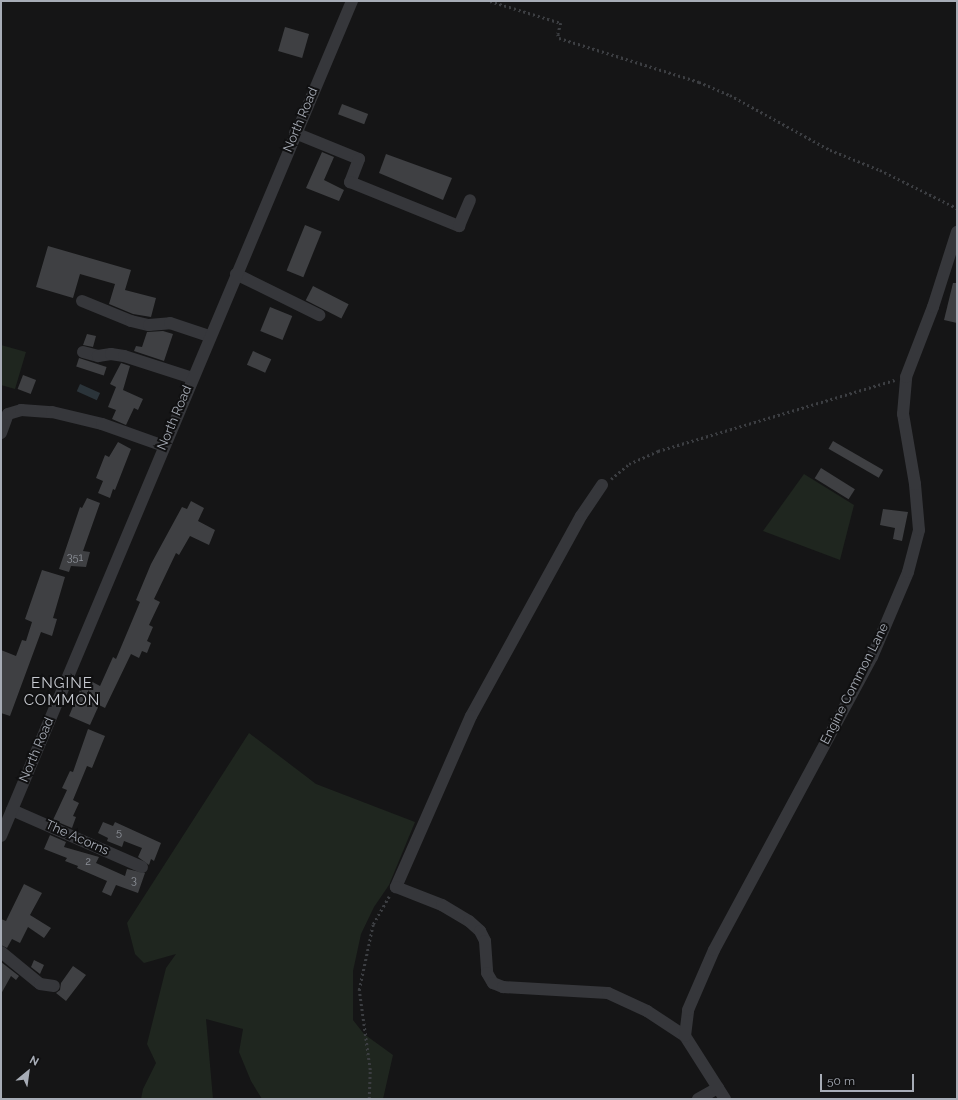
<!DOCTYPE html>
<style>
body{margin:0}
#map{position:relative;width:958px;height:1100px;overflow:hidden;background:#151516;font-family:Raleway,sans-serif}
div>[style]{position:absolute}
.green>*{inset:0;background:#1f261f}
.water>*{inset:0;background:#2b343a;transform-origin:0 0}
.building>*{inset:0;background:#3f4043;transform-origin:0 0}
.path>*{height:2.5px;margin-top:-1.25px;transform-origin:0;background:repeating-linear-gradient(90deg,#3c3e42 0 2px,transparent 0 5px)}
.minor>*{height:12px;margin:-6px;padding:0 6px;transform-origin:6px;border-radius:6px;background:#36373b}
span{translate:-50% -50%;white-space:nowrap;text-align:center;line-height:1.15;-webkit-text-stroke:4px #101011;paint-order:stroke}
.number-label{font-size:11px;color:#8d9199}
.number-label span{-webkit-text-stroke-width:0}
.street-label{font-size:13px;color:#a7acb6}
.quarter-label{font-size:15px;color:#c8cbd2;letter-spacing:1px}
.frame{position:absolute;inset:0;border:2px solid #a7acb6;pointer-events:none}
.north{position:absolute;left:8px;top:1052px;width:40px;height:40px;-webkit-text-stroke:3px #101011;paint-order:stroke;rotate:29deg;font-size:11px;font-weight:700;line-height:16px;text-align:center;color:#a7acb6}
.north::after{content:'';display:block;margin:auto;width:14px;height:18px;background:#a7acb6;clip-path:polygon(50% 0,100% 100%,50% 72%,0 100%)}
.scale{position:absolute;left:820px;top:1074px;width:94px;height:18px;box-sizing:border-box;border:2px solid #a7acb6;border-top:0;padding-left:5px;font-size:12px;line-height:14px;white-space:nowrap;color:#a7acb6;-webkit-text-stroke:3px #101011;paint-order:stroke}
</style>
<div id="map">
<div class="green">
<i style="clip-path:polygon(1px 345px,26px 352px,15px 389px,1px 385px)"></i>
<i style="clip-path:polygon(804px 474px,854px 505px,840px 560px,763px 531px)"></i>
<i style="clip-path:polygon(249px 733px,316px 784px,415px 822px,389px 885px,374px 907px,361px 934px,353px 971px,353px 1020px,364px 1034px,393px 1055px,383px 1099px,262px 1099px,251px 1081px,239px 1052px,243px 1029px,206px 1019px,213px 1099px,141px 1099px,143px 1089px,156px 1063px,147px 1044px,166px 968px,176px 954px,144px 963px,135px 954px,127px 923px)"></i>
</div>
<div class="water">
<i style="left:80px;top:384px;width:22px;height:8px;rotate:24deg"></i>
</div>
<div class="building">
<i style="left:285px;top:27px;width:25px;height:25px;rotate:16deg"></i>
<i style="left:342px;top:104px;width:28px;height:11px;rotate:21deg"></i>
<i style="clip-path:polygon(322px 152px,334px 157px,324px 180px,344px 190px,339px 201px,306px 188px)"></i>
<i style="clip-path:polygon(386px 154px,452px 178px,443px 200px,379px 173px)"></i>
<i style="left:305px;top:225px;width:18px;height:49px;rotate:22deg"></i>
<i style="clip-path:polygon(48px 246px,131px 270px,125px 290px,156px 298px,151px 317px,133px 314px,109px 304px,115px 284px,80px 274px,73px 298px,36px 287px)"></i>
<i style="clip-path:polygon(953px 283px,957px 283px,957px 323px,944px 320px)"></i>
<i style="left:313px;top:286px;width:40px;height:16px;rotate:27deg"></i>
<i style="left:270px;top:307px;width:24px;height:26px;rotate:22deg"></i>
<i style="clip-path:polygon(163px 331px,173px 334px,164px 361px,134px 351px,136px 346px,142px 347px,147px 332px)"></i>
<i style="clip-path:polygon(87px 334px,96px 336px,93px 347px,83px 345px)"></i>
<i style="left:253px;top:351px;width:20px;height:15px;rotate:24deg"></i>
<i style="left:79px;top:358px;width:29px;height:9px;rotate:18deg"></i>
<i style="clip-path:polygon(121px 363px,130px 366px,123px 390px,143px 399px,138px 410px,134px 408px,126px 425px,112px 419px,116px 410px,108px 407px,116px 387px,110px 384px)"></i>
<i style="left:23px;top:375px;width:14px;height:15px;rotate:21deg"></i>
<i style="left:833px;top:441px;width:58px;height:9px;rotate:30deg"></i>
<i style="clip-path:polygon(118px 442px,131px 449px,115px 490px,113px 489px,110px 498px,98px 493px,103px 481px,96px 478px,105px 455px,109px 457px)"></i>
<i style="left:821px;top:468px;width:40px;height:12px;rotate:32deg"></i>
<i style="clip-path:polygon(87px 498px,100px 503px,83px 551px,90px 552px,86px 567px,71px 566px,69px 572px,59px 569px,80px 507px,82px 508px)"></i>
<i style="clip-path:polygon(191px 501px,204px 508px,198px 521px,215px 530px,209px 545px,190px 536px,179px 555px,176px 553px,154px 599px,160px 602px,149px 625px,153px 627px,147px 641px,151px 643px,147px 653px,142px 651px,139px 658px,131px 654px,105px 708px,99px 705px,90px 725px,69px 716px,85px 678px,100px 686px,113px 657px,116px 659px,140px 602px,136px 600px,151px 564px,182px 507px,187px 509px)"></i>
<i style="clip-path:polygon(883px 509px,908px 512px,902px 541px,893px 539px,895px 528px,880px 525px)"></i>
<i style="clip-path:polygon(42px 570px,65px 577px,53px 618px,57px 619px,52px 636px,41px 632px,10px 716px,1px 713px,1px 650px,16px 656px,22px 640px,26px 641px,32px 622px,25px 619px)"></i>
<i style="clip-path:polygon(88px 729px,105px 736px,92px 768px,87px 766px,73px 800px,79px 803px,73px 816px,76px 817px,72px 828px,53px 820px,67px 790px,62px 788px,70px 771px,73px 772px)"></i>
<i style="clip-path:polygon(103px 822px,113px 826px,115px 822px,161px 843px,154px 861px,151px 859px,149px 865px,138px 857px,142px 848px,124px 841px,122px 847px,107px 841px,108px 838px,98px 833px)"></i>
<i style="clip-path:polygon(50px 835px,66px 842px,64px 847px,99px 857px,96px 863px,125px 876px,127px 869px,145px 873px,138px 893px,116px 885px,111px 896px,102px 892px,107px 881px,77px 868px,78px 866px,65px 861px,67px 858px,44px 849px)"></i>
<i style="clip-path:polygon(24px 884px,42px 893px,30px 915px,51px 928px,44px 938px,28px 927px,20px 943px,12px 939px,7px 948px,1px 945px,1px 919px,6px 921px)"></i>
<i style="clip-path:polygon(34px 960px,44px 965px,40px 974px,31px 967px)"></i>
<i style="clip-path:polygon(1px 962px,19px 976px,16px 980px,11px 976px,1px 994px)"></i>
<i style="clip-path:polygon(73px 966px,86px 975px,66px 1001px,56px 993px,60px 990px,61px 983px)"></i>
</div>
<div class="path">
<i style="left:490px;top:1px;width:74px;rotate:17.2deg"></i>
<i style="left:561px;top:23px;width:11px;rotate:105deg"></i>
<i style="left:558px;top:34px;width:4px;rotate:76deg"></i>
<i style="left:559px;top:38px;width:147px;rotate:17.4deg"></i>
<i style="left:699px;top:82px;width:34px;rotate:23deg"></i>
<i style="left:730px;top:95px;width:114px;rotate:28.8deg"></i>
<i style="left:830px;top:150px;width:54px;rotate:21.8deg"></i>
<i style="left:880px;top:170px;width:86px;rotate:26.3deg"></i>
<i style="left:611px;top:479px;width:23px;rotate:-40deg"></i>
<i style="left:629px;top:464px;width:32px;rotate:-24deg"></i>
<i style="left:658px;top:451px;width:247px;rotate:-16.7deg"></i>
<i style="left:369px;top:1099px;width:29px;rotate:-88deg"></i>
<i style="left:370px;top:1070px;width:81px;rotate:-97.8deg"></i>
<i style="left:359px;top:990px;width:67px;rotate:-78deg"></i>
<i style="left:373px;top:924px;width:32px;rotate:-60deg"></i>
</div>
<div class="minor">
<i style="left:295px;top:133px;width:69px;rotate:22.1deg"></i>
<i style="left:359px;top:159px;width:25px;rotate:111deg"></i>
<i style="left:350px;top:182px;width:118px;rotate:22deg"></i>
<i style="left:459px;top:226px;width:28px;rotate:-67deg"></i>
<i style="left:236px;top:274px;width:93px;rotate:26.3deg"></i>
<i style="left:82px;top:301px;width:53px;rotate:22.2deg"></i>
<i style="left:131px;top:321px;width:18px;rotate:13deg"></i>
<i style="left:149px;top:325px;width:21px;rotate:-5deg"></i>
<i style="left:170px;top:323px;width:41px;rotate:18.4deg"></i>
<i style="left:83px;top:352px;width:16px;rotate:15deg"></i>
<i style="left:98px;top:356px;width:13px;rotate:-9deg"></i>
<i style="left:111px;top:354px;width:13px;rotate:9deg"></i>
<i style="left:124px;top:356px;width:71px;rotate:17.9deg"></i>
<i style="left:1px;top:433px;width:20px;rotate:-70deg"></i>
<i style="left:8px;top:414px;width:14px;rotate:-17deg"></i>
<i style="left:21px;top:410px;width:31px;rotate:4deg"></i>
<i style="left:52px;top:412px;width:51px;rotate:13.5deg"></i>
<i style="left:102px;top:424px;width:66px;rotate:19.5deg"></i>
<i style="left:602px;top:485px;width:37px;rotate:124deg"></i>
<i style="left:581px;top:516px;width:228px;rotate:118.8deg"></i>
<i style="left:471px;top:716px;width:187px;rotate:113.7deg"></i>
<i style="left:396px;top:887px;width:49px;rotate:21.4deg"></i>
<i style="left:442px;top:905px;width:31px;rotate:31deg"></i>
<i style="left:469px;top:921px;width:15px;rotate:42deg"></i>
<i style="left:480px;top:931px;width:11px;rotate:63deg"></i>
<i style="left:485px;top:941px;width:32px;rotate:86deg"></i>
<i style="left:487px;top:973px;width:12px;rotate:59deg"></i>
<i style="left:493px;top:983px;width:11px;rotate:22deg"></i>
<i style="left:503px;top:987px;width:105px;rotate:3.3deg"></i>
<i style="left:608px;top:993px;width:43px;rotate:24.8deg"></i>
<i style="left:647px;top:1011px;width:45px;rotate:33.3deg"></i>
<i style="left:12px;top:810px;width:142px;rotate:23.7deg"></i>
<i style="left:1px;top:836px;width:906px;rotate:-67.2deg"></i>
<i style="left:1px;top:952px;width:50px;rotate:39.4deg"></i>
<i style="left:40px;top:984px;width:14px;rotate:8deg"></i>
<i style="left:698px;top:1099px;width:23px;rotate:-29deg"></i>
<i style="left:725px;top:1099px;width:75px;rotate:-122.4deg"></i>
<i style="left:685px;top:1036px;width:26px;rotate:-83deg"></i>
<i style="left:688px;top:1010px;width:65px;rotate:-66.6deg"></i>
<i style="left:714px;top:950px;width:333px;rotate:-61.7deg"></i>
<i style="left:872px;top:657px;width:92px;rotate:-67deg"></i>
<i style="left:908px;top:572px;width:43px;rotate:-75.3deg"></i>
<i style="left:919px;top:530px;width:46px;rotate:-95deg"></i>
<i style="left:915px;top:484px;width:71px;rotate:-99.7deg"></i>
<i style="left:903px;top:414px;width:37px;rotate:-85deg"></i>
<i style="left:906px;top:377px;width:75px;rotate:-68.9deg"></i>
<i style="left:933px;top:307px;width:79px;rotate:-72.3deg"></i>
</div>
<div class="number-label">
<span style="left:75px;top:558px">351</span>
<span style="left:119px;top:833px">5</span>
<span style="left:88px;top:862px">2</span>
<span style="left:134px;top:881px">3</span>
</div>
<div class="street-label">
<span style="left:301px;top:120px;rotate:-67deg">North Road</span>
<span style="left:175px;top:418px;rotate:-67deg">North Road</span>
<span style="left:855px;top:684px;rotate:-63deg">Engine Common Lane</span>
<span style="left:37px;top:750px;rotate:-67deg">North Road</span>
<span style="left:77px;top:838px;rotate:24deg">The Acorns</span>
</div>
<div class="quarter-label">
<span style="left:62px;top:692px">ENGINE<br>COMMON</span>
</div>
<div class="frame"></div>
<div class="north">N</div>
<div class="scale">50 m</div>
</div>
